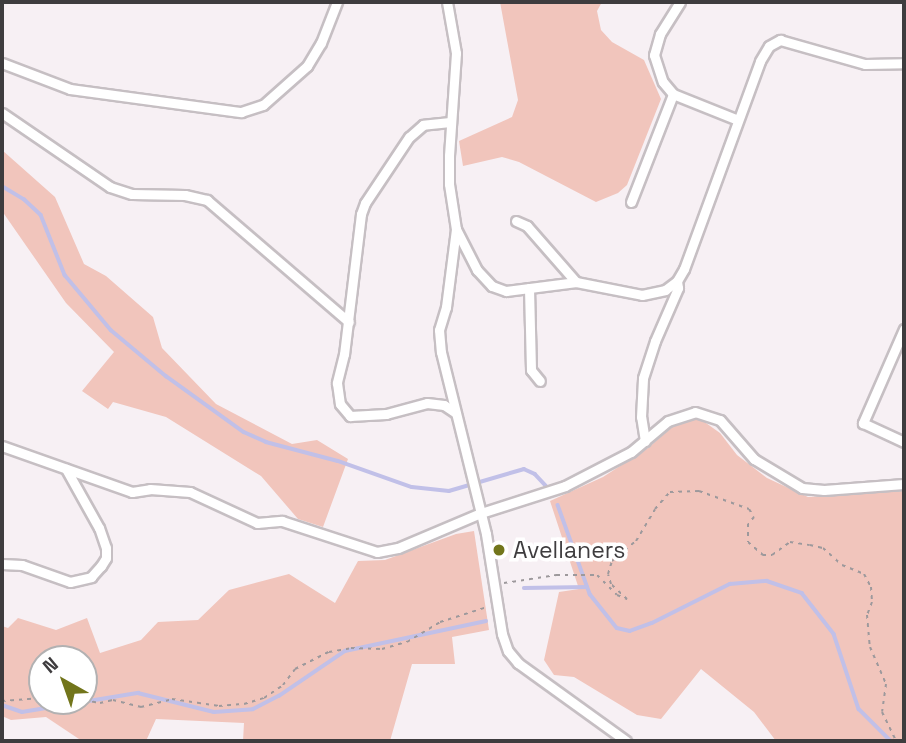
<!DOCTYPE html>
<style>
body{margin:0}
#map{position:relative;width:906px;height:743px;overflow:hidden;background:#f7f0f4;font-family:"Space Grotesk",sans-serif}
div>[style]{position:absolute}
.green>*{inset:0;background:#f1c5bc}
.stream>*{height:3.5px;margin:-1.75px;padding:0 1.75px;transform-origin:1.75px;border-radius:1.75px;background:#c1c0e8}
.path>*{height:2px;margin-top:-1px;transform-origin:0;background:repeating-linear-gradient(90deg,#9d999c 0 3.5px,transparent 0 8.5px)}
.roads{filter:drop-shadow(2px 0 #c6bfc3) drop-shadow(-2px 0 #c6bfc3) drop-shadow(0 2px #c6bfc3) drop-shadow(0 -2px #c6bfc3)}
.minor>*{height:9px;margin:-4.5px;padding:0 4.5px;transform-origin:4.5px;border-radius:4.5px;background:#fff}
.dots>*{width:19px;height:19px;translate:-50% -50%;box-sizing:border-box;border:4px solid #fff;border-radius:50%}
span{translate:-50% -50%;white-space:nowrap;text-align:center;line-height:1.15;-webkit-text-stroke:7px #fff;paint-order:stroke}
.poi-label{font-size:23px;color:#3e3c3e}
.left{translate:0 -50%;text-align:left}
.frame{position:absolute;inset:0;border:4px solid #3e3c3e;pointer-events:none}
.north{position:absolute;left:28px;top:645px;width:70px;height:70px;box-sizing:border-box;background:#fff;border:2px solid #b2b1b2;border-radius:50%;rotate:320deg;font-size:19px;font-weight:700;line-height:28px;text-align:center;color:#3e3c3e}
.north::after{content:'';display:block;margin:auto;width:24px;height:32px;background:#72751b;clip-path:polygon(50% 0,100% 100%,50% 72%,0 100%)}
</style>
<div id="map">
<div class="green">
<i style="clip-path:polygon(500px 2px,602px 2px,597px 11px,601px 30px,612px 42px,644px 60px,661px 99px,627px 185px,618px 193px,596px 202px,519px 162px,502px 157px,463px 166px,459px 141px,512px 117px,518px 100px)"></i>
<i style="clip-path:polygon(2px 150px,55px 197px,84px 264px,106px 276px,153px 317px,162px 348px,216px 404px,292px 444px,317px 440px,348px 459px,323px 527px,298px 519px,261px 476px,166px 417px,113px 402px,108px 409px,82px 391px,114px 352px,66px 303px,2px 211px)"></i>
<i style="clip-path:polygon(699px 418px,720px 433px,737px 455px,767px 478px,808px 497px,904px 491px,904px 741px,776px 741px,754px 712px,701px 669px,661px 719px,637px 715px,574px 677px,554px 675px,544px 660px,559px 592px,579px 589px,550px 501px,603px 477px,648px 448px,672px 427px)"></i>
<i style="clip-path:polygon(evenodd,474px 531px,489px 630px,452px 637px,455px 664px,412px 664px,390px 741px,243px 741px,244px 723px,156px 719px,146px 741px,82px 741px,46px 717px,11px 720px,2px 716px,2px 626px,8px 628px,18px 618px,56px 630px,87px 618px,100px 653px,141px 640px,158px 622px,198px 620px,229px 590px,289px 574px,335px 603px,358px 561px,385px 560px,456px 534px,474px 531px,42px 659px,84px 659px,84px 701px,42px 701px,42px 659px)"></i>
</div>
<div class="stream">
<i style="left:2px;top:186px;width:26px;rotate:31deg"></i>
<i style="left:24px;top:199px;width:23px;rotate:43deg"></i>
<i style="left:41px;top:215px;width:65px;rotate:68.2deg"></i>
<i style="left:65px;top:275px;width:72px;rotate:50.1deg"></i>
<i style="left:111px;top:330px;width:72px;rotate:39.9deg"></i>
<i style="left:166px;top:376px;width:96px;rotate:35.7deg"></i>
<i style="left:244px;top:432px;width:24px;rotate:24deg"></i>
<i style="left:266px;top:442px;width:74px;rotate:14.8deg"></i>
<i style="left:338px;top:461px;width:78px;rotate:19.4deg"></i>
<i style="left:412px;top:487px;width:37px;rotate:6deg"></i>
<i style="left:449px;top:491px;width:78px;rotate:-16.3deg"></i>
<i style="left:524px;top:469px;width:12px;rotate:24deg"></i>
<i style="left:535px;top:474px;width:16px;rotate:47deg"></i>
<i style="left:558px;top:505px;width:95px;rotate:70.2deg"></i>
<i style="left:590px;top:594px;width:43px;rotate:51.5deg"></i>
<i style="left:617px;top:628px;width:13px;rotate:13deg"></i>
<i style="left:630px;top:631px;width:23px;rotate:-20deg"></i>
<i style="left:652px;top:623px;width:87px;rotate:-26.6deg"></i>
<i style="left:730px;top:584px;width:37px;rotate:-5deg"></i>
<i style="left:767px;top:581px;width:37px;rotate:19deg"></i>
<i style="left:802px;top:593px;width:52px;rotate:52deg"></i>
<i style="left:834px;top:634px;width:79px;rotate:71.6deg"></i>
<i style="left:859px;top:709px;width:45px;rotate:45deg"></i>
<i style="left:524px;top:588px;width:63px;rotate:-0.9deg"></i>
<i style="left:2px;top:705px;width:21px;rotate:19deg"></i>
<i style="left:22px;top:712px;width:118px;rotate:-9.3deg"></i>
<i style="left:138px;top:693px;width:78px;rotate:14deg"></i>
<i style="left:214px;top:712px;width:39px;rotate:-4deg"></i>
<i style="left:253px;top:709px;width:29px;rotate:-27deg"></i>
<i style="left:279px;top:696px;width:80px;rotate:-34.3deg"></i>
<i style="left:345px;top:651px;width:144px;rotate:-12deg"></i>
</div>
<div class="path">
<i style="left:504px;top:583px;width:53px;rotate:-8.7deg"></i>
<i style="left:556px;top:575px;width:41px"></i>
<i style="left:597px;top:575px;width:28px;rotate:45deg"></i>
<i style="left:617px;top:595px;width:11px;rotate:22deg"></i>
<i style="left:627px;top:599px;width:22px;rotate:-137deg"></i>
<i style="left:611px;top:584px;width:10px;rotate:-107deg"></i>
<i style="left:608px;top:574px;width:14px;rotate:-73deg"></i>
<i style="left:612px;top:561px;width:31px;rotate:-40deg"></i>
<i style="left:636px;top:541px;width:37px;rotate:-59deg"></i>
<i style="left:655px;top:509px;width:23px;rotate:-49deg"></i>
<i style="left:670px;top:492px;width:29px;rotate:-2deg"></i>
<i style="left:699px;top:491px;width:53px;rotate:19.8deg"></i>
<i style="left:749px;top:509px;width:9px;rotate:58deg"></i>
<i style="left:754px;top:517px;width:9px;rotate:131deg"></i>
<i style="left:748px;top:524px;width:18px;rotate:90deg"></i>
<i style="left:748px;top:542px;width:20px;rotate:41deg"></i>
<i style="left:763px;top:555px;width:9px"></i>
<i style="left:772px;top:555px;width:22px;rotate:-36deg"></i>
<i style="left:790px;top:542px;width:20px;rotate:9deg"></i>
<i style="left:810px;top:545px;width:13px;rotate:13deg"></i>
<i style="left:823px;top:548px;width:25px;rotate:42deg"></i>
<i style="left:842px;top:565px;width:24px;rotate:22deg"></i>
<i style="left:864px;top:574px;width:15px;rotate:62deg"></i>
<i style="left:871px;top:587px;width:15px;rotate:86deg"></i>
<i style="left:872px;top:602px;width:14px;rotate:111deg"></i>
<i style="left:867px;top:615px;width:32px;rotate:85deg"></i>
<i style="left:870px;top:647px;width:40px;rotate:66.6deg"></i>
<i style="left:886px;top:684px;width:28px;rotate:98deg"></i>
<i style="left:882px;top:712px;width:32px;rotate:64deg"></i>
<i style="left:84px;top:700px;width:16px;rotate:11deg"></i>
<i style="left:100px;top:703px;width:13px;rotate:-13deg"></i>
<i style="left:113px;top:700px;width:29px;rotate:14deg"></i>
<i style="left:141px;top:707px;width:32px;rotate:-14deg"></i>
<i style="left:172px;top:699px;width:48px;rotate:8.5deg"></i>
<i style="left:219px;top:706px;width:25px;rotate:-5deg"></i>
<i style="left:244px;top:704px;width:21px;rotate:-17deg"></i>
<i style="left:264px;top:698px;width:23px;rotate:-34deg"></i>
<i style="left:283px;top:685px;width:20px;rotate:-53deg"></i>
<i style="left:295px;top:669px;width:38px;rotate:-27deg"></i>
<i style="left:329px;top:652px;width:22px;rotate:-10deg"></i>
<i style="left:351px;top:648px;width:31px;rotate:2deg"></i>
<i style="left:382px;top:649px;width:26px;rotate:-16deg"></i>
<i style="left:407px;top:642px;width:39px;rotate:-31deg"></i>
<i style="left:440px;top:622px;width:49px;rotate:-17.7deg"></i>
<i style="left:2px;top:701px;width:40px;rotate:-4.3deg"></i>
<i style="left:54px;top:701px;width:19px"></i>
</div>
<div class="roads">
<div class="minor">
<i style="left:447px;top:2px;width:52px;rotate:80deg"></i>
<i style="left:456px;top:53px;width:103px;rotate:93.9deg"></i>
<i style="left:449px;top:156px;width:28px;rotate:90deg"></i>
<i style="left:449px;top:184px;width:46px;rotate:81.2deg"></i>
<i style="left:456px;top:229px;width:79px;rotate:97.3deg"></i>
<i style="left:446px;top:307px;width:24px;rotate:107deg"></i>
<i style="left:439px;top:330px;width:22px;rotate:85deg"></i>
<i style="left:441px;top:352px;width:187px;rotate:76.1deg"></i>
<i style="left:486px;top:534px;width:101px;rotate:80.9deg"></i>
<i style="left:502px;top:634px;width:18px;rotate:71deg"></i>
<i style="left:508px;top:651px;width:16px;rotate:50deg"></i>
<i style="left:518px;top:663px;width:133px;rotate:35.8deg"></i>
<i style="left:680px;top:2px;width:38px;rotate:122deg"></i>
<i style="left:660px;top:34px;width:22px;rotate:106deg"></i>
<i style="left:654px;top:55px;width:28px;rotate:72deg"></i>
<i style="left:663px;top:82px;width:16px;rotate:50deg"></i>
<i style="left:673px;top:94px;width:70px;rotate:21.8deg"></i>
<i style="left:2px;top:63px;width:73px;rotate:20.9deg"></i>
<i style="left:70px;top:89px;width:173px;rotate:7.7deg"></i>
<i style="left:241px;top:112px;width:23px;rotate:-18deg"></i>
<i style="left:263px;top:105px;width:59px;rotate:-41.6deg"></i>
<i style="left:307px;top:66px;width:27px;rotate:-59deg"></i>
<i style="left:321px;top:43px;width:44px;rotate:-68.7deg"></i>
<i style="left:2px;top:113px;width:131px;rotate:34.4deg"></i>
<i style="left:110px;top:187px;width:23px;rotate:18deg"></i>
<i style="left:132px;top:194px;width:53px;rotate:1.1deg"></i>
<i style="left:185px;top:195px;width:23px;rotate:13deg"></i>
<i style="left:207px;top:200px;width:187px;rotate:40.7deg"></i>
<i style="left:450px;top:122px;width:27px;rotate:174deg"></i>
<i style="left:423px;top:125px;width:18px;rotate:139deg"></i>
<i style="left:409px;top:137px;width:79px;rotate:123.7deg"></i>
<i style="left:365px;top:203px;width:12px;rotate:110deg"></i>
<i style="left:361px;top:214px;width:141px;rotate:96.9deg"></i>
<i style="left:344px;top:354px;width:30px;rotate:104deg"></i>
<i style="left:337px;top:383px;width:21px;rotate:82deg"></i>
<i style="left:340px;top:404px;width:16px;rotate:50deg"></i>
<i style="left:350px;top:416px;width:36px;rotate:-3deg"></i>
<i style="left:386px;top:414px;width:42px;rotate:-15deg"></i>
<i style="left:427px;top:403px;width:17px;rotate:7deg"></i>
<i style="left:444px;top:405px;width:14px;rotate:34deg"></i>
<i style="left:631px;top:202px;width:116px;rotate:-68.7deg"></i>
<i style="left:516px;top:221px;width:12px;rotate:24deg"></i>
<i style="left:527px;top:226px;width:74px;rotate:48.8deg"></i>
<i style="left:456px;top:229px;width:46px;rotate:62.9deg"></i>
<i style="left:477px;top:270px;width:22px;rotate:47deg"></i>
<i style="left:492px;top:286px;width:15px;rotate:20deg"></i>
<i style="left:506px;top:291px;width:71px;rotate:-7.3deg"></i>
<i style="left:576px;top:282px;width:67px;rotate:11.1deg"></i>
<i style="left:642px;top:295px;width:24px;rotate:-12deg"></i>
<i style="left:665px;top:290px;width:15px;rotate:-37deg"></i>
<i style="left:677px;top:281px;width:14px;rotate:-60deg"></i>
<i style="left:684px;top:269px;width:221px;rotate:-69.9deg"></i>
<i style="left:760px;top:61px;width:17px;rotate:-59deg"></i>
<i style="left:769px;top:46px;width:13px;rotate:-29deg"></i>
<i style="left:780px;top:40px;width:88px;rotate:15.8deg"></i>
<i style="left:865px;top:64px;width:39px;rotate:-1deg"></i>
<i style="left:529px;top:288px;width:82px;rotate:88.6deg"></i>
<i style="left:531px;top:370px;width:14px;rotate:51deg"></i>
<i style="left:904px;top:329px;width:103px;rotate:113.6deg"></i>
<i style="left:863px;top:423px;width:45px;rotate:24.9deg"></i>
<i style="left:645px;top:441px;width:24px;rotate:-99deg"></i>
<i style="left:641px;top:417px;width:39px;rotate:-87deg"></i>
<i style="left:643px;top:378px;width:39px;rotate:-72deg"></i>
<i style="left:655px;top:341px;width:58px;rotate:-66.5deg"></i>
<i style="left:678px;top:288px;width:7px;rotate:-98deg"></i>
<i style="left:2px;top:446px;width:138px;rotate:19.5deg"></i>
<i style="left:132px;top:492px;width:18px;rotate:-9deg"></i>
<i style="left:150px;top:489px;width:40px;rotate:4.3deg"></i>
<i style="left:190px;top:492px;width:74px;rotate:24.8deg"></i>
<i style="left:257px;top:523px;width:25px;rotate:-5deg"></i>
<i style="left:282px;top:521px;width:100px;rotate:18.1deg"></i>
<i style="left:377px;top:552px;width:21px;rotate:-11deg"></i>
<i style="left:398px;top:548px;width:90px;rotate:-22.9deg"></i>
<i style="left:481px;top:513px;width:88px;rotate:-17.8deg"></i>
<i style="left:565px;top:486px;width:74px;rotate:-27.3deg"></i>
<i style="left:631px;top:452px;width:48px;rotate:-40deg"></i>
<i style="left:668px;top:421px;width:28px;rotate:-18deg"></i>
<i style="left:695px;top:412px;width:26px;rotate:18deg"></i>
<i style="left:720px;top:420px;width:52px;rotate:48.9deg"></i>
<i style="left:754px;top:459px;width:56px;rotate:31.1deg"></i>
<i style="left:802px;top:488px;width:22px;rotate:5deg"></i>
<i style="left:824px;top:490px;width:80px;rotate:-4.3deg"></i>
<i style="left:2px;top:564px;width:20px;rotate:3deg"></i>
<i style="left:22px;top:565px;width:51px;rotate:19.5deg"></i>
<i style="left:70px;top:582px;width:22px;rotate:-13deg"></i>
<i style="left:91px;top:577px;width:15px;rotate:-48deg"></i>
<i style="left:101px;top:566px;width:9px;rotate:-58deg"></i>
<i style="left:106px;top:558px;width:10px;rotate:-90deg"></i>
<i style="left:106px;top:548px;width:21px;rotate:-109deg"></i>
<i style="left:99px;top:528px;width:68px;rotate:-119.2deg"></i>
</div>
</div>
<div class="dots">
<i style="left:499px;top:550px;background:#72751b"></i>
</div>
<div class="poi-label">
<span class="left" style="left:513px;top:550px">Avellaners</span>
</div>
<div class="frame"></div>
<div class="north">N</div>
</div>
